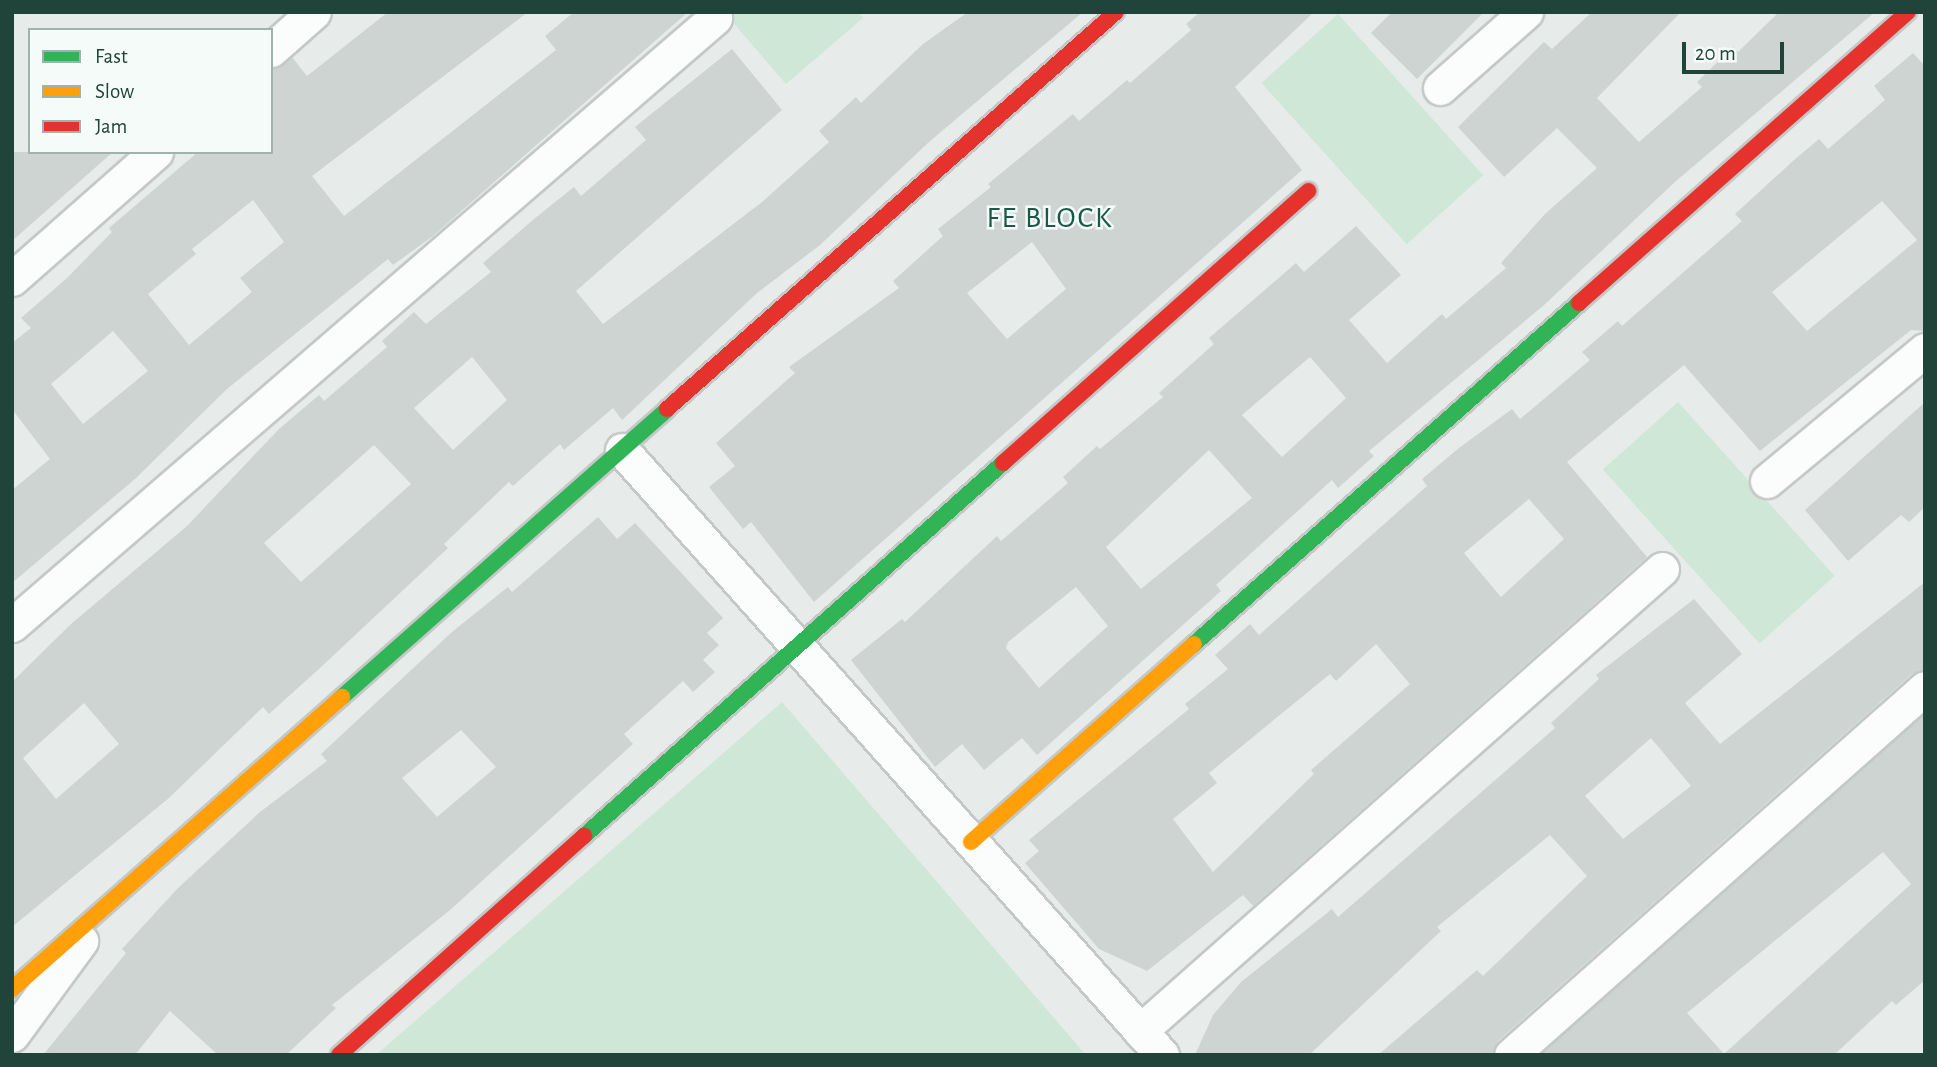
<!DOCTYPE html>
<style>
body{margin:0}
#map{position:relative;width:1937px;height:1067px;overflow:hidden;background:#e7ecea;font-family:"Alegreya Sans",sans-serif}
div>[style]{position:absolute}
.green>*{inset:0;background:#cfe7d6;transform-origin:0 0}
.building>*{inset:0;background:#cdd4d1}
.roads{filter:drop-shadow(2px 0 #c4c9c7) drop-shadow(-2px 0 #c4c9c7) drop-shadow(0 2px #c4c9c7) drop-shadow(0 -2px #c4c9c7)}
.street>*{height:33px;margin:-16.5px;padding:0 16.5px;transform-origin:16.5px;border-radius:16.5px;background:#fbfcfc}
.fast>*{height:16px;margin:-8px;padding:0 8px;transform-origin:8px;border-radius:8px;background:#30b455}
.slow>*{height:16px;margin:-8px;padding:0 8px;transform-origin:8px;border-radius:8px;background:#ff9f0a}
.jam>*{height:16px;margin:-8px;padding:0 8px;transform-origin:8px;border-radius:8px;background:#e5322d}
span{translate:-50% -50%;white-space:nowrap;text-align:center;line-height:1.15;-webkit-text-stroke:5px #f5fbf8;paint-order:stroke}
.neighbourhood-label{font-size:30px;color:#1a5949;letter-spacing:2px}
.frame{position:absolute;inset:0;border:14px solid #21443a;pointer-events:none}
.legend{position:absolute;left:28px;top:28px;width:245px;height:126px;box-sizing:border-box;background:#f5fbf8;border:2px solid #a0b2ac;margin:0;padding:9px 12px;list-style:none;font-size:21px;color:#21443a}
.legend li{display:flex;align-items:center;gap:14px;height:35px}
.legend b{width:35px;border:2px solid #a0b2ac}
.scale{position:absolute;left:1682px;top:42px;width:102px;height:32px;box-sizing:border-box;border:4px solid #21443a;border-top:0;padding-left:9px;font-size:21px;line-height:24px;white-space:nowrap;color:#21443a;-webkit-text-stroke:5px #f5fbf8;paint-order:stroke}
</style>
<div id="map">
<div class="green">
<i style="clip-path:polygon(724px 12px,858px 12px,863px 18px,786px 84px)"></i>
<i style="left:1338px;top:14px;width:217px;height:103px;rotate:48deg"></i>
<i style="left:1678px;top:402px;width:234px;height:101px;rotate:48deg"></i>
<i style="clip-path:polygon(782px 702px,1086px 1055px,376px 1055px)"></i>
</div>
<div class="building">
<i style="clip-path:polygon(evenodd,388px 12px,528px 12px,312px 176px,344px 216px,556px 50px,545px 36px,574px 12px,688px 12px,433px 236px,393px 265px,388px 259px,227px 389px,135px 479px,12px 583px,12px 490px,50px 459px,12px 409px,12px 343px,31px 328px,21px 318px,67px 278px,112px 232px,109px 228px,198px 152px,271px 152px,271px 69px,292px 57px,307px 76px,388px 12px,253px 200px,284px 242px,240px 278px,252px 292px,189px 345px,148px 294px,196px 254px,192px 249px,253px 200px,388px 12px,113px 331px,148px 371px,83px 424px,51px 384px,113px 331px)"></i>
<i style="clip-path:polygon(evenodd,968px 12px,1083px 12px,929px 142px,820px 245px,757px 293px,622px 420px,613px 408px,564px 450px,560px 444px,513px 486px,509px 482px,444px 544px,448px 548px,320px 668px,269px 714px,263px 707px,169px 798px,12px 927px,12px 682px,71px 624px,187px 526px,279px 429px,319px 395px,324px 401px,387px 347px,382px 341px,414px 312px,426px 324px,491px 272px,483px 263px,534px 219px,574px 187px,581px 196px,646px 140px,635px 127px,732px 49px,782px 110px,576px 291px,603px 324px,762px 202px,829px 142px,819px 131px,856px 97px,861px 103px,923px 44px,968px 12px,472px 357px,507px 400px,453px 450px,414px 408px,472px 357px,968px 12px,374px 445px,411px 484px,301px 582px,264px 543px,374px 445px,968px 12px,84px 703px,119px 744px,56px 799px,23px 758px,84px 703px)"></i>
<i style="clip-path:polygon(evenodd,1200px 12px,1314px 12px,1235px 87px,1302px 170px,814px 602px,751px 522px,743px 529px,709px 487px,735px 466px,716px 443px,795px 373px,789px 367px,899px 288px,893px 281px,943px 236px,938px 229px,991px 187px,988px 184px,1073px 114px,1079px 121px,1127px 80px,1130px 83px,1191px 30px,1186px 24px,1200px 12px,1032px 242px,1066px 289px,1007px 339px,967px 293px,1032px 242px)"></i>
<i style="clip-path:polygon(1392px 12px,1484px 12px,1417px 79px,1371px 33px)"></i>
<i style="clip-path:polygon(evenodd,1592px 12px,1681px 12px,1597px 98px,1639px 142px,1702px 87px,1697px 82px,1733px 47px,1738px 52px,1779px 12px,1875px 12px,1676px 181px,1543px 306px,1369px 451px,1374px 456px,1338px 488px,1332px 480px,1216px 585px,1221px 591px,1037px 755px,1022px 738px,984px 770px,962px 744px,935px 767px,851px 660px,902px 619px,905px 622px,997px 536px,1001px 541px,1068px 483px,1063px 477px,1097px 446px,1100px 449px,1163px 397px,1159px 393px,1214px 344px,1209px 338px,1296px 263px,1304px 272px,1356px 226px,1401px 275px,1349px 320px,1387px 363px,1442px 314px,1446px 319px,1506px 268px,1501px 263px,1545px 214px,1597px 168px,1557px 128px,1504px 177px,1458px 127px,1544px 42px,1552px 49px,1592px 12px,1310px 357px,1346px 398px,1282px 457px,1242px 415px,1310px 357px,1592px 12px,1209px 450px,1252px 498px,1141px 589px,1106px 547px,1209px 450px,1592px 12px,1076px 587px,1108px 626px,1039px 688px,1006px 648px,1008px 642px,1076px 587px)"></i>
<i style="clip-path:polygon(evenodd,1913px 53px,1925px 66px,1925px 331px,1911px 330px,1760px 451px,1684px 365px,1567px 462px,1647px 557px,1253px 906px,1243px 895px,1147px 971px,1099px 949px,1025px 863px,1039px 851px,1029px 840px,1189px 709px,1185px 704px,1228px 669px,1215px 655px,1250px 624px,1259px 635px,1427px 486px,1422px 479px,1459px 448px,1512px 409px,1520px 419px,1590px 360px,1582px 352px,1618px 321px,1622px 326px,1742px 221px,1735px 214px,1794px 160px,1819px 139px,1828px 149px,1885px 100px,1874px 86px,1913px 53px,1882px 201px,1917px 240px,1807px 331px,1772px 292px,1882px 201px,1913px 53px,1529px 499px,1564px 539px,1501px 597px,1464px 553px,1529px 499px,1913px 53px,1376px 644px,1410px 684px,1311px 770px,1314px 774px,1213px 872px,1173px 819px,1217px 783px,1209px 773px,1330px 674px,1336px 681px,1376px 644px)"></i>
<i style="clip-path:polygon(12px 152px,113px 152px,12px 241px)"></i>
<i style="clip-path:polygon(1925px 402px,1925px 507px,1909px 522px,1901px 515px,1848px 561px,1805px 510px)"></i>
<i style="clip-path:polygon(evenodd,598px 517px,617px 539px,635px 523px,723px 618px,707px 633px,719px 645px,703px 660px,715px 672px,693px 692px,683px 681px,624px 734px,633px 744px,450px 910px,332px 1005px,336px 1008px,286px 1055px,218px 1055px,170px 1011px,135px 1055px,43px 1055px,126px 953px,122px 949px,177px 889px,260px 812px,327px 761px,321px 754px,452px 632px,508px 587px,512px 592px,598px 517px,461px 730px,496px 767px,437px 817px,402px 778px,461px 730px)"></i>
<i style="clip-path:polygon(evenodd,1925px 582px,1925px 669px,1912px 674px,1498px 1041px,1492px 1055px,1378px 1055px,1477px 970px,1483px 976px,1587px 876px,1550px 835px,1437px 927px,1441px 931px,1309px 1055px,1195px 1055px,1213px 1015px,1241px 982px,1332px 909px,1338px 917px,1555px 728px,1551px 723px,1599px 679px,1596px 675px,1694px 599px,1742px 654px,1685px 703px,1720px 744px,1925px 582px,1651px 738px,1691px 786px,1623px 839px,1585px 796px,1651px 738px)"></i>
<i style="clip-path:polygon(evenodd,1925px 714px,1925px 980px,1896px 1005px,1892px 1001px,1834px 1055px,1540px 1055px,1925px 714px,1883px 852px,1911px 884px,1724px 1054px,1687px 1013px,1883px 852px)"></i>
</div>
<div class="roads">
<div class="street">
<i style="left:271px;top:50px;width:57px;rotate:-41.5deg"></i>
<i style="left:1440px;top:88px;width:115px;rotate:-41.5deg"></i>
<i style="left:12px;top:279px;width:192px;rotate:-41.4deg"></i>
<i style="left:622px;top:450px;width:811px;rotate:48.25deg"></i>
<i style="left:1767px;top:481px;width:205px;rotate:-39.7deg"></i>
<i style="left:12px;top:625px;width:929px;rotate:-40.81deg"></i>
<i style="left:1140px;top:1031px;width:697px;rotate:-41.51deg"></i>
<i style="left:12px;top:1035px;width:117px;rotate:-53.7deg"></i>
<i style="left:1511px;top:1055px;width:553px;rotate:-41.56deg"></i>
</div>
<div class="fast">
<i style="left:1194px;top:644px;width:514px;rotate:-41.53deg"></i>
<i style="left:342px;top:697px;width:434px;rotate:-41.5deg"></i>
<i style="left:584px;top:836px;width:561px;rotate:-41.68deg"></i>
</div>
<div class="slow">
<i style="left:971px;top:842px;width:298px;rotate:-41.6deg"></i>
<i style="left:12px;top:989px;width:441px;rotate:-41.5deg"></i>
</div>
<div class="jam">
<i style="left:1579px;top:303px;width:439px;rotate:-41.5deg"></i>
<i style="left:667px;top:409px;width:599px;rotate:-41.48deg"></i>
<i style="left:1003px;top:463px;width:409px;rotate:-41.7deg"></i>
<i style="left:339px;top:1055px;width:329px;rotate:-41.8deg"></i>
</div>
</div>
<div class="neighbourhood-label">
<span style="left:1050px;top:218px">FE BLOCK</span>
</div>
<div class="frame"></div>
<ul class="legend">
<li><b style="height:9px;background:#30b455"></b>Fast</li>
<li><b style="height:9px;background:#ff9f0a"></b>Slow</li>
<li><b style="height:9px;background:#e5322d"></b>Jam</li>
</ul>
<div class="scale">20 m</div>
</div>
